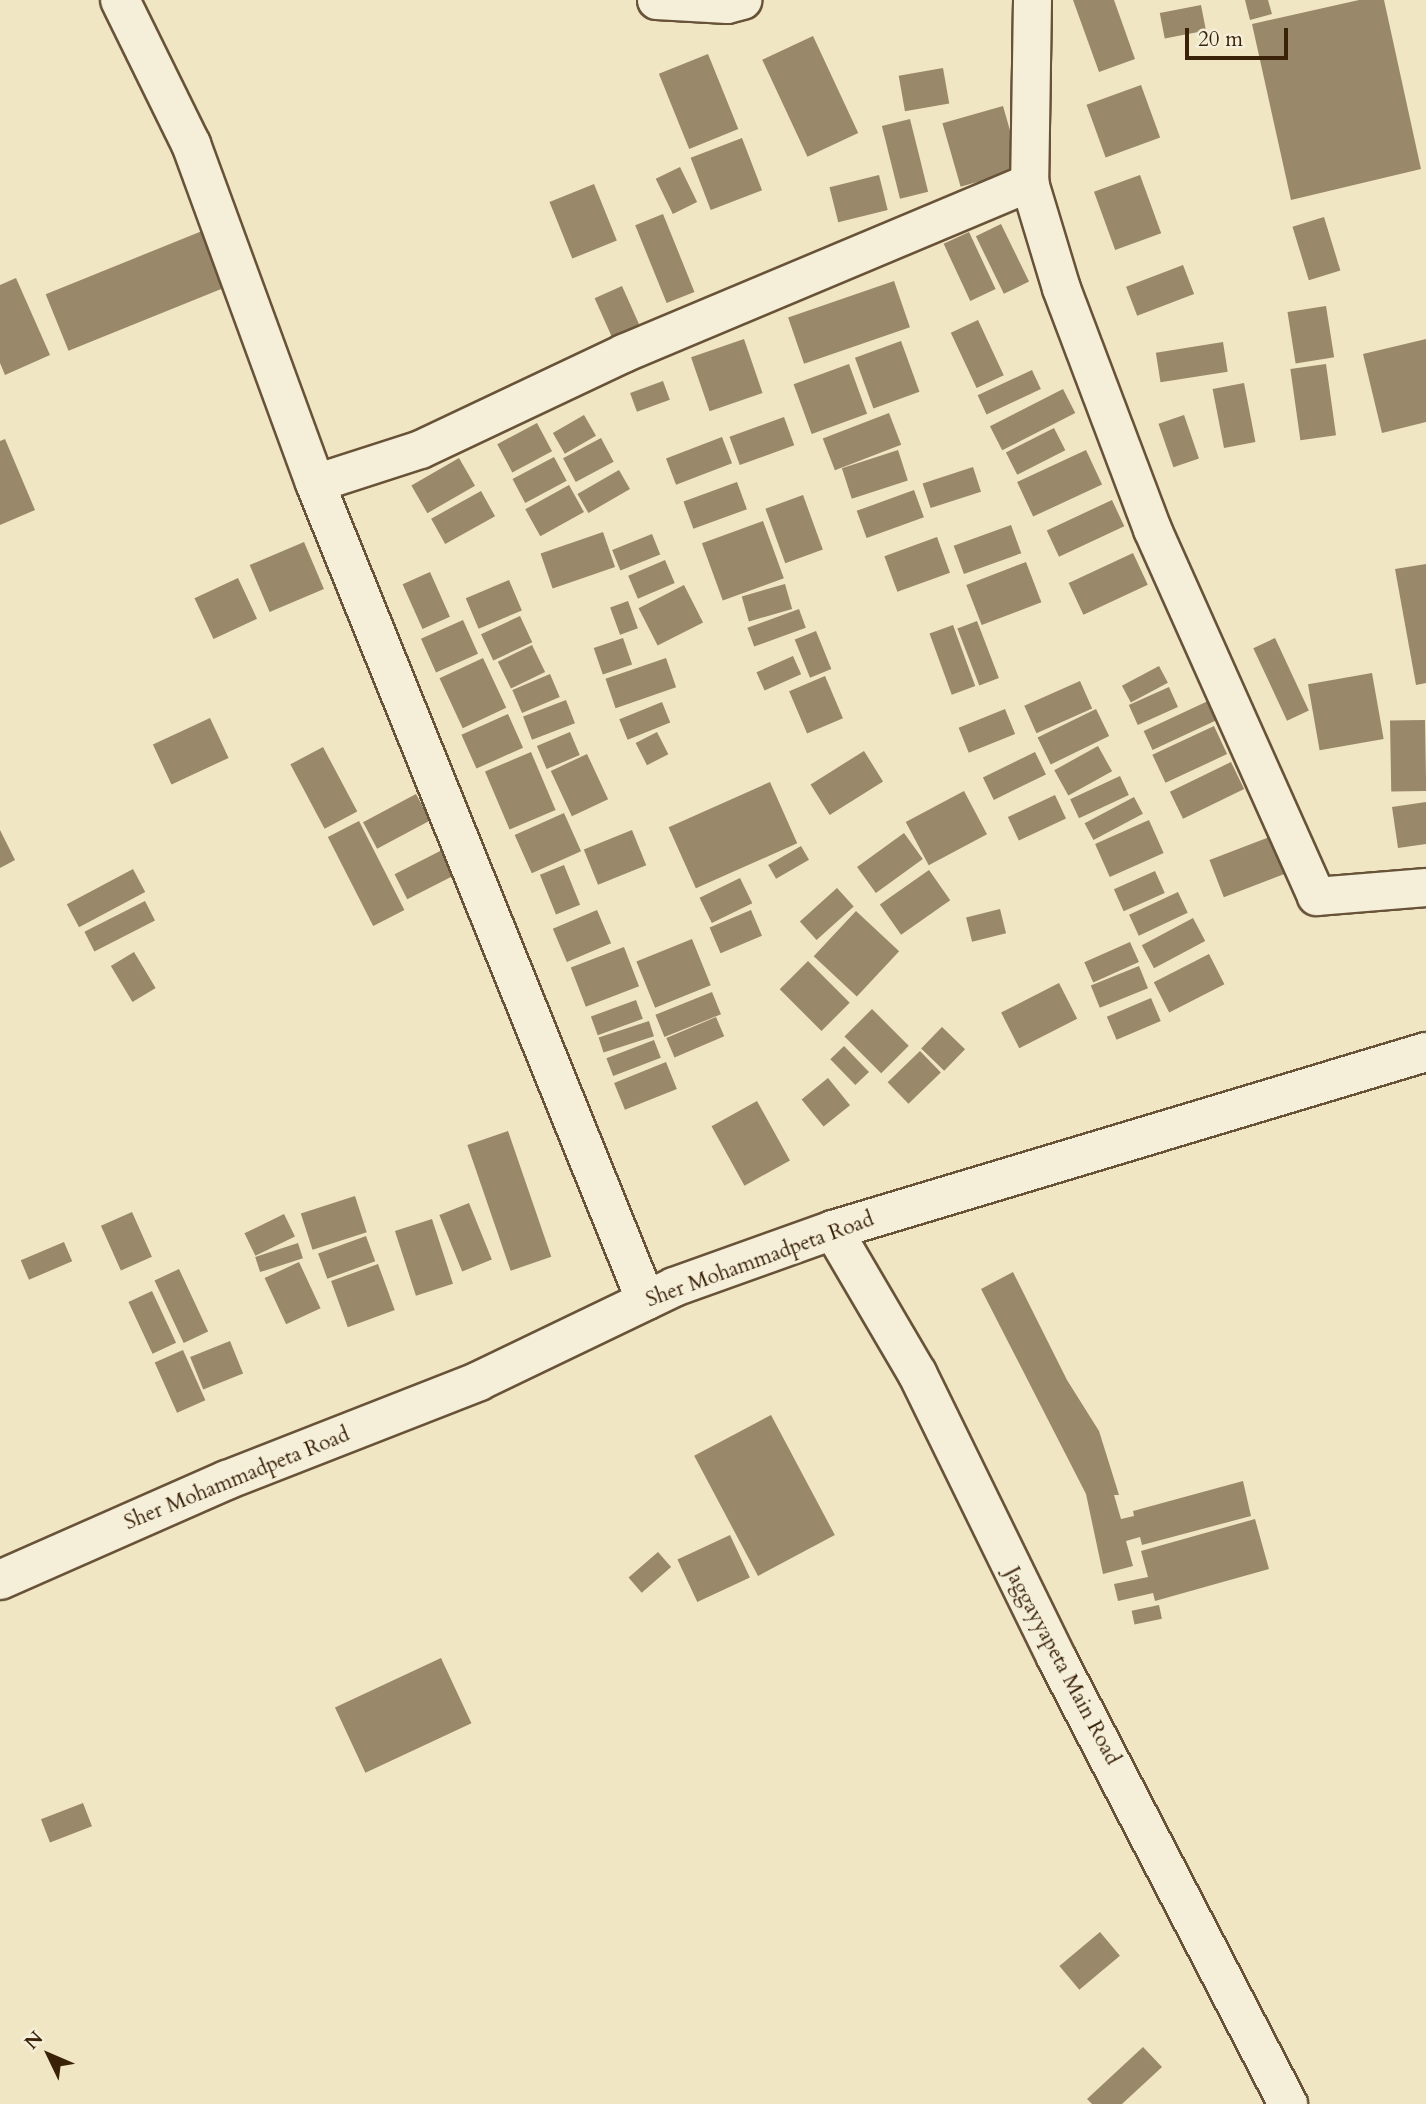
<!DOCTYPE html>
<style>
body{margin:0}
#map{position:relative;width:1426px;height:2104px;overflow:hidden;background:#f0e6c4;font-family:Cardo,serif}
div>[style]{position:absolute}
.building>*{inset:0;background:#99886a;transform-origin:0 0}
.roads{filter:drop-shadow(2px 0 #685338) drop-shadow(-2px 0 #685338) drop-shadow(0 2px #685338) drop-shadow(0 -2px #685338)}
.street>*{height:37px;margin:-18.5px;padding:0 18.5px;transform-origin:18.5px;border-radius:18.5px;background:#f5efd9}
.secondary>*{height:38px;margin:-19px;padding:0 19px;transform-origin:19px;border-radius:19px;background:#f5efd9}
span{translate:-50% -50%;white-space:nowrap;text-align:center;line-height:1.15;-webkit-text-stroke:5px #f5efd9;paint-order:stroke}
.street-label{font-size:21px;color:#3a2209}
.north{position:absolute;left:14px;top:2020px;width:70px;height:70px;-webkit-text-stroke:5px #f5efd9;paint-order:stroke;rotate:314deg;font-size:19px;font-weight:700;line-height:28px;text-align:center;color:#3a2209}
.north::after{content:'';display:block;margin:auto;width:24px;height:32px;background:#3a2209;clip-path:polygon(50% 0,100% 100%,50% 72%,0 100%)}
.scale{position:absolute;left:1185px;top:28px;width:103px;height:32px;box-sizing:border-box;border:4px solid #3a2209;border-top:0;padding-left:9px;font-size:21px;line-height:24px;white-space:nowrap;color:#3a2209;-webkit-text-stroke:5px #f5efd9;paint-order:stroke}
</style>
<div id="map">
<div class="building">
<i style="clip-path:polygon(1073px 0,1114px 0,1135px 59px,1099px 72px)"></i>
<i style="clip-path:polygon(1245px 0,1268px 0,1272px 14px,1250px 20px)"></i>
<i style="clip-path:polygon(1359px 0,1384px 0,1421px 169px,1291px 200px,1252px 24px)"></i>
<i style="left:1201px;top:5px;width:26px;height:42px;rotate:79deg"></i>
<i style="left:813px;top:36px;width:107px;height:56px;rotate:65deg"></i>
<i style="left:708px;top:54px;width:81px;height:53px;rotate:68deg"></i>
<i style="left:943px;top:68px;width:36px;height:45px;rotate:80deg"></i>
<i style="left:1141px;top:85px;width:56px;height:58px;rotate:70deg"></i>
<i style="left:1003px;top:106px;width:66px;height:63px;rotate:74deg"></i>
<i style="left:910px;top:119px;width:75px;height:29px;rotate:76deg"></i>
<i style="left:742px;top:138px;width:56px;height:55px;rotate:69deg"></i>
<i style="left:680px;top:167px;width:39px;height:27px;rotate:64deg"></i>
<i style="left:879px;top:175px;width:36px;height:51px;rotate:76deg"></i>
<i style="left:1140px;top:175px;width:62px;height:49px;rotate:70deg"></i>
<i style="left:594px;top:184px;width:61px;height:48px;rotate:68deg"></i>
<i style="left:663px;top:214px;width:84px;height:30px;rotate:68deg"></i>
<i style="left:1324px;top:217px;width:56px;height:33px;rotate:73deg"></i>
<i style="left:1001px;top:224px;width:64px;height:28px;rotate:64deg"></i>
<i style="left:207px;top:229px;width:61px;height:174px;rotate:68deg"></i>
<i style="left:969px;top:232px;width:63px;height:28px;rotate:65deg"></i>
<i style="left:1183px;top:265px;width:31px;height:61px;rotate:69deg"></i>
<i style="clip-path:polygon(16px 278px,50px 355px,5px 375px,0 363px,0 285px)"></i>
<i style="left:894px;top:281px;width:49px;height:112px;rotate:71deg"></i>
<i style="left:622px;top:286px;width:42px;height:30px;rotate:66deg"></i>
<i style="left:1326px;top:306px;width:52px;height:39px;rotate:81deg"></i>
<i style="left:978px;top:320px;width:61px;height:30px;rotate:65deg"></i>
<i style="left:744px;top:339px;width:57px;height:56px;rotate:71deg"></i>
<i style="clip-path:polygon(1426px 339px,1426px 422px,1382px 433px,1363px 354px)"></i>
<i style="left:901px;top:341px;width:54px;height:49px;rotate:70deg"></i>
<i style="left:1223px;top:342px;width:30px;height:68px;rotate:81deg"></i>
<i style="left:849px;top:364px;width:53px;height:59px;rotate:70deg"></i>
<i style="left:1326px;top:364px;width:72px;height:36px;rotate:82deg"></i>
<i style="left:1032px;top:370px;width:21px;height:60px;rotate:65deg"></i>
<i style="left:663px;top:381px;width:20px;height:35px;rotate:70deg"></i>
<i style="left:1244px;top:383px;width:60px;height:32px;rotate:79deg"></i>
<i style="left:1063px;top:389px;width:27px;height:82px;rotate:63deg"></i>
<i style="left:889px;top:413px;width:34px;height:71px;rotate:69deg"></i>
<i style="left:584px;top:415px;width:24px;height:36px;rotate:60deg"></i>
<i style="left:1184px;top:415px;width:46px;height:27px;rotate:71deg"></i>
<i style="left:784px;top:417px;width:30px;height:58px;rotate:70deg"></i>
<i style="left:537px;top:423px;width:32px;height:45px;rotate:62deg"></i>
<i style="left:1054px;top:428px;width:25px;height:54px;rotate:63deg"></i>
<i style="left:722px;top:437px;width:28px;height:60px;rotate:69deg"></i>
<i style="left:601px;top:438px;width:27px;height:43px;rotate:62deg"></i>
<i style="clip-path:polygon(5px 439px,35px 510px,0 525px,0 441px)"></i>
<i style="left:898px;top:450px;width:32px;height:59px;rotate:72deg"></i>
<i style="left:1086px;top:450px;width:38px;height:76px;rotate:65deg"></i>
<i style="left:554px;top:457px;width:27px;height:47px;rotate:62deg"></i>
<i style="left:459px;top:458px;width:32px;height:55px;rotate:60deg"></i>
<i style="left:973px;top:467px;width:26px;height:53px;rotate:72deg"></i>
<i style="left:619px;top:470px;width:22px;height:48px;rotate:60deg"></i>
<i style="left:737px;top:482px;width:29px;height:57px;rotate:70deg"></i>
<i style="left:569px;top:485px;width:31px;height:50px;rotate:61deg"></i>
<i style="left:914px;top:490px;width:29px;height:61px;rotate:70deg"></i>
<i style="left:481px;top:491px;width:29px;height:57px;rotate:61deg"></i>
<i style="left:803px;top:495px;width:58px;height:40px;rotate:70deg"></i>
<i style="left:1112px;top:500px;width:29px;height:72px;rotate:65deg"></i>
<i style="left:763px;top:521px;width:61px;height:65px;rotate:70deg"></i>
<i style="left:1011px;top:525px;width:30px;height:61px;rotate:70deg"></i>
<i style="left:603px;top:532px;width:37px;height:66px;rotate:71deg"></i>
<i style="left:652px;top:534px;width:22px;height:43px;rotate:68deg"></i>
<i style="left:937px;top:537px;width:38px;height:56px;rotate:70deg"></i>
<i style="left:304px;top:542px;width:51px;height:59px;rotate:67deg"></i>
<i style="left:1133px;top:553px;width:35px;height:71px;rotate:65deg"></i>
<i style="left:665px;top:560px;width:25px;height:40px;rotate:67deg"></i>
<i style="left:1026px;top:562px;width:43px;height:64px;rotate:69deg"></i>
<i style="clip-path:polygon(1426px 564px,1426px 683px,1416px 685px,1395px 569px)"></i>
<i style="left:430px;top:572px;width:49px;height:30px;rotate:66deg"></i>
<i style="left:238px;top:578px;width:45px;height:48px;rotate:65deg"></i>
<i style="left:509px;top:580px;width:33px;height:47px;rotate:67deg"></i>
<i style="left:785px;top:584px;width:26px;height:45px;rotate:74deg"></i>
<i style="left:684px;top:585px;width:42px;height:51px;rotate:63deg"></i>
<i style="left:628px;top:601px;width:29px;height:19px;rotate:70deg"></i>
<i style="left:799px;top:609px;width:20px;height:55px;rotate:70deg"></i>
<i style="left:520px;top:616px;width:29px;height:43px;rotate:65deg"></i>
<i style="left:463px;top:620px;width:37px;height:46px;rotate:66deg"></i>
<i style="left:977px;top:621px;width:61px;height:21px;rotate:69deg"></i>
<i style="left:953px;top:625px;width:65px;height:25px;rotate:70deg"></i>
<i style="left:816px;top:631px;width:41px;height:23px;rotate:68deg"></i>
<i style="left:623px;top:638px;width:28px;height:31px;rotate:71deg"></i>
<i style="left:1275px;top:638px;width:80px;height:24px;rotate:65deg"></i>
<i style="left:532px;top:645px;width:30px;height:38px;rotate:64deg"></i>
<i style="left:793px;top:656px;width:20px;height:40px;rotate:66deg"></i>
<i style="left:483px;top:658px;width:55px;height:48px;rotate:65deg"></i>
<i style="left:666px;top:658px;width:31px;height:64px;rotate:71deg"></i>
<i style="left:1159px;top:666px;width:19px;height:42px;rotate:62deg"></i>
<i style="left:1372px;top:673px;width:67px;height:65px;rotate:80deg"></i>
<i style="left:550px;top:674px;width:25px;height:41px;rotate:67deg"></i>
<i style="left:825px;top:676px;width:46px;height:39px;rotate:67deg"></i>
<i style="left:1080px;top:681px;width:30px;height:61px;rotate:66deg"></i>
<i style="left:1169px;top:687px;width:22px;height:44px;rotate:66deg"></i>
<i style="left:566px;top:700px;width:25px;height:46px;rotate:69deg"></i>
<i style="left:1208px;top:701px;width:21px;height:71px;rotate:65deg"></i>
<i style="left:662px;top:702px;width:22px;height:46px;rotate:68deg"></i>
<i style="left:1005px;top:709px;width:27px;height:50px;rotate:68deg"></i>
<i style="left:1096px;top:709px;width:30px;height:65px;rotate:64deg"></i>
<i style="left:508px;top:714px;width:37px;height:51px;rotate:66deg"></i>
<i style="left:210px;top:718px;width:44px;height:63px;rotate:65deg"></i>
<i style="left:1425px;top:720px;width:71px;height:35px;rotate:89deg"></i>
<i style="left:1214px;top:726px;width:31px;height:68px;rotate:65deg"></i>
<i style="left:570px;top:732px;width:25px;height:36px;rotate:67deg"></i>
<i style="left:657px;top:732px;width:25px;height:24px;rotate:63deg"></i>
<i style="left:1098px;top:746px;width:29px;height:50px;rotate:61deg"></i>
<i style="left:323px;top:747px;width:73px;height:37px;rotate:62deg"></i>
<i style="left:864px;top:751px;width:36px;height:63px;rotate:58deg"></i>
<i style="left:531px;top:752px;width:63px;height:50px;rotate:67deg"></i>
<i style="left:1035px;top:752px;width:25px;height:58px;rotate:64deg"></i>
<i style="left:587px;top:754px;width:50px;height:40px;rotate:65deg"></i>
<i style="left:1231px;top:762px;width:30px;height:68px;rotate:64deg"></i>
<i style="left:1120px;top:776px;width:21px;height:55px;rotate:65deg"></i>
<i style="left:770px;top:782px;width:67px;height:111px;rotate:66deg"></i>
<i style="left:964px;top:791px;width:49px;height:66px;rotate:62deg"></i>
<i style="left:416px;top:794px;width:30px;height:60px;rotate:62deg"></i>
<i style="left:1055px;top:795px;width:26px;height:52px;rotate:65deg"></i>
<i style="left:1134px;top:797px;width:19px;height:56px;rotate:62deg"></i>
<i style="clip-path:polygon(1426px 802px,1426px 844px,1398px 848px,1392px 807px)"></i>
<i style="left:564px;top:813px;width:42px;height:54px;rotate:66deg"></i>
<i style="left:1149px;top:820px;width:36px;height:59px;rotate:66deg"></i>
<i style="left:359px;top:821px;width:100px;height:35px;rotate:63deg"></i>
<i style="clip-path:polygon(0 830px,15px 860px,0 868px)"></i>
<i style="left:632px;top:830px;width:38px;height:52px;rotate:68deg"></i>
<i style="left:904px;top:833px;width:32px;height:58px;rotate:54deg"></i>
<i style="left:1272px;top:836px;width:40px;height:67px;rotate:69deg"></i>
<i style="left:801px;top:846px;width:16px;height:38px;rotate:60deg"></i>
<i style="left:448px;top:847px;width:28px;height:60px;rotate:63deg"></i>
<i style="left:564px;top:865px;width:43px;height:26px;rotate:68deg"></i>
<i style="left:133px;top:869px;width:26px;height:75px;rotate:62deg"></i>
<i style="left:929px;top:870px;width:37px;height:60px;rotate:55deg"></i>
<i style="left:1155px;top:871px;width:24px;height:45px;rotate:66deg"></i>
<i style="left:740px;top:878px;width:28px;height:45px;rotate:64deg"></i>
<i style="left:837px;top:888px;width:25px;height:50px;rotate:48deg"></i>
<i style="left:1178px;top:892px;width:23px;height:54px;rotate:65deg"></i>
<i style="left:145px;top:901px;width:22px;height:68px;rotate:63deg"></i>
<i style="left:1000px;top:909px;width:25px;height:35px;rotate:76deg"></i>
<i style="left:597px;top:910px;width:36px;height:48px;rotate:67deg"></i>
<i style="left:751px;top:910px;width:28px;height:45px;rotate:67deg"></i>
<i style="left:856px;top:911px;width:59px;height:62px;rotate:43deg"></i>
<i style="left:1193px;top:918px;width:26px;height:58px;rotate:62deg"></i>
<i style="left:692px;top:939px;width:50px;height:60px;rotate:68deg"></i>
<i style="left:1130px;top:942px;width:22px;height:50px;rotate:66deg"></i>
<i style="left:624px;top:947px;width:42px;height:57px;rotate:69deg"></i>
<i style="left:134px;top:952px;width:42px;height:27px;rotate:59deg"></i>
<i style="left:1209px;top:954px;width:34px;height:62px;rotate:63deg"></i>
<i style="left:808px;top:961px;width:59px;height:40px;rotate:45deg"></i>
<i style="left:1139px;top:966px;width:24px;height:52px;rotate:68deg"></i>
<i style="left:1059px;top:983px;width:40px;height:65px;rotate:63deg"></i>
<i style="left:712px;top:992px;width:24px;height:61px;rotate:68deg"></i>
<i style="left:1151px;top:998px;width:25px;height:48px;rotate:67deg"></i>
<i style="left:636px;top:1000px;width:20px;height:48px;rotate:70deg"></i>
<i style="left:872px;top:1009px;width:52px;height:39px;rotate:45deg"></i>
<i style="left:716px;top:1017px;width:21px;height:54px;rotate:67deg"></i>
<i style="left:649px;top:1021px;width:16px;height:53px;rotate:72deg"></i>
<i style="left:942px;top:1027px;width:32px;height:30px;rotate:44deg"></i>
<i style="left:654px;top:1040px;width:19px;height:51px;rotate:69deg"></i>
<i style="left:844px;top:1046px;width:36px;height:19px;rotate:46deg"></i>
<i style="left:920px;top:1051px;width:30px;height:45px;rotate:46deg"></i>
<i style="left:666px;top:1062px;width:29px;height:56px;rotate:68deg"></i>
<i style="left:828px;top:1078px;width:35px;height:34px;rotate:51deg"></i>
<i style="left:757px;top:1101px;width:68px;height:52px;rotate:61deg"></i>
<i style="left:508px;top:1131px;width:133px;height:43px;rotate:71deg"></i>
<i style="left:355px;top:1196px;width:38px;height:57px;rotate:72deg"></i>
<i style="left:469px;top:1203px;width:61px;height:32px;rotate:68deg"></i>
<i style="left:132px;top:1212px;width:49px;height:34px;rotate:66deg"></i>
<i style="left:284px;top:1214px;width:25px;height:44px;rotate:64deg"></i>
<i style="left:432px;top:1219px;width:68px;height:39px;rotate:72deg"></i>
<i style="left:366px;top:1236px;width:27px;height:51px;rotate:70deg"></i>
<i style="left:64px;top:1242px;width:21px;height:47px;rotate:67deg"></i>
<i style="left:298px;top:1243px;width:16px;height:45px;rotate:72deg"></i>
<i style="left:299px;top:1262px;width:51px;height:38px;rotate:65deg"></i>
<i style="left:378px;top:1264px;width:49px;height:50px;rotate:70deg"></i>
<i style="left:179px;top:1269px;width:69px;height:27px;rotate:65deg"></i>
<i style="clip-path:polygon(1013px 1272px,1067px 1380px,1099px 1431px,1119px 1495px,1114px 1495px,1121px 1519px,1134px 1516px,1133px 1511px,1243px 1481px,1251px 1516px,1142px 1545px,1140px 1537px,1126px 1541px,1133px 1566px,1103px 1574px,1086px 1494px,981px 1289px)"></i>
<i style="left:152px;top:1291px;width:57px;height:26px;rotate:65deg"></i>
<i style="left:230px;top:1341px;width:35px;height:43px;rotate:68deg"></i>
<i style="left:183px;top:1350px;width:55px;height:31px;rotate:66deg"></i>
<i style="left:771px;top:1415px;width:136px;height:87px;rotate:62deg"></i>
<i style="clip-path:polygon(1255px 1519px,1269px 1569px,1155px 1601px,1153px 1593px,1118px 1601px,1114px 1584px,1148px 1577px,1141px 1551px)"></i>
<i style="left:730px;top:1535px;width:47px;height:58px;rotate:65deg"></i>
<i style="left:658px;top:1552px;width:20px;height:39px;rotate:49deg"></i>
<i style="left:1159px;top:1605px;width:14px;height:28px;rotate:78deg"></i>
<i style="left:441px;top:1658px;width:72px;height:117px;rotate:65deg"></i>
<i style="left:83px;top:1803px;width:25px;height:45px;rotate:69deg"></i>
<i style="left:1100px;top:1932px;width:31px;height:53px;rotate:50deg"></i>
<i style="clip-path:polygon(1143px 2047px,1162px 2067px,1122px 2104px,1092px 2104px,1087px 2099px)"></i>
</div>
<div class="roads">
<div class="street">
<i style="left:656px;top:0;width:71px;rotate:3.2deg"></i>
<i style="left:727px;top:4px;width:16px;rotate:-15deg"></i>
<i style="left:1032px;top:0;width:182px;rotate:90.9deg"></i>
<i style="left:1029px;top:182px;width:111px;rotate:73.2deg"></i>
<i style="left:1061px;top:288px;width:258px;rotate:69.3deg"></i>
<i style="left:1152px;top:529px;width:402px;rotate:65.9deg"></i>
<i style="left:1316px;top:896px;width:110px;rotate:-4.7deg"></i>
<i style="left:315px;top:483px;width:110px;rotate:-17.9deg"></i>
<i style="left:420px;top:449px;width:225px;rotate:-25.3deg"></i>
<i style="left:623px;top:353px;width:441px;rotate:-22.8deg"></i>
</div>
<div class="secondary">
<i style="left:120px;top:0;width:161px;rotate:63.8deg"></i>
<i style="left:191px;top:144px;width:361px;rotate:69.9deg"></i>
<i style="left:315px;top:483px;width:882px;rotate:67.97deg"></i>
<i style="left:833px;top:1230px;width:166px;rotate:59.6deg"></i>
<i style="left:917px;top:1373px;width:316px;rotate:63.9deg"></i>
<i style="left:1056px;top:1657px;width:504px;rotate:62.57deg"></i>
<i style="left:0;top:1580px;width:248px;rotate:-23.8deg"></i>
<i style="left:227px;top:1480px;width:271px;rotate:-21.4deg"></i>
<i style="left:479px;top:1381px;width:216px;rotate:-25.7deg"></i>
<i style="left:674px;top:1287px;width:169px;rotate:-19.7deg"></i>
<i style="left:833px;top:1230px;width:619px;rotate:-16.71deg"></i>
</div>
</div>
<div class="street-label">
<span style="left:760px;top:1260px;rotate:-20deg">Sher Mohammadpeta Road</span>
<span style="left:237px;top:1479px;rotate:-22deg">Sher Mohammadpeta Road</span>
<span style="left:1062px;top:1666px;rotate:62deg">Jaggayyapeta Main Road</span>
</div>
<div class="north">N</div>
<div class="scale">20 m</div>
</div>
